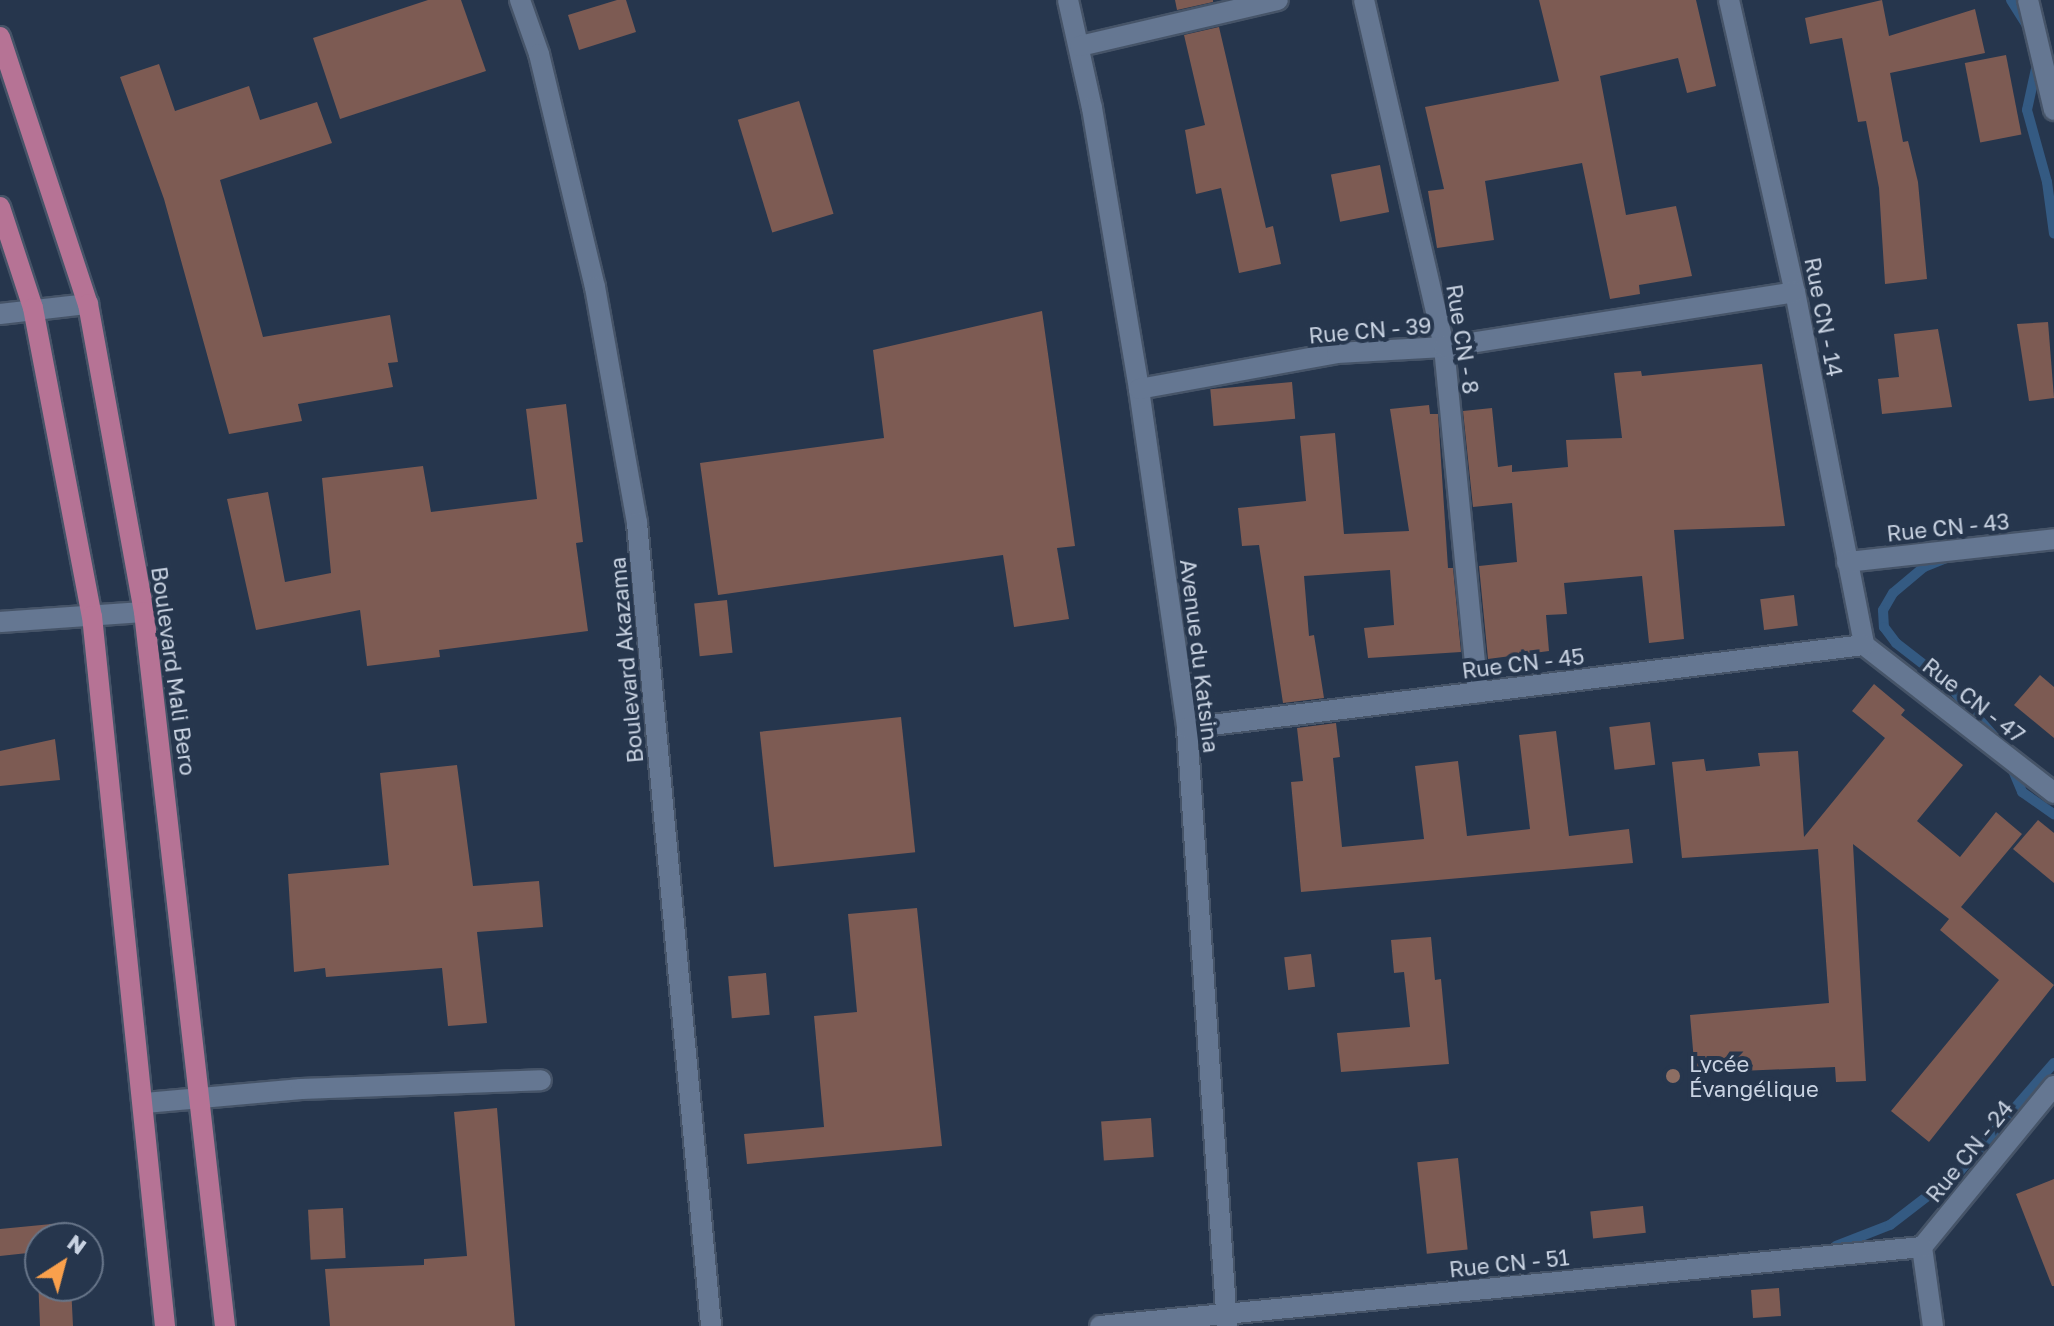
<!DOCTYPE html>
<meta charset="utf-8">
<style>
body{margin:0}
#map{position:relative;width:2054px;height:1326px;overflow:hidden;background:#26364d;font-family:"Golos Text",sans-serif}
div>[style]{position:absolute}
.stream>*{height:10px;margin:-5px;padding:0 5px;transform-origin:5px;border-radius:5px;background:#345a82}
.building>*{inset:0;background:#7d5b53;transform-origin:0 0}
.roads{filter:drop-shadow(2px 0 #465468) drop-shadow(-2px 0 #465468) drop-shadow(0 2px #465468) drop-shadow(0 -2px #465468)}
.minor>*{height:20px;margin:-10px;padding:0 10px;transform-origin:10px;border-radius:10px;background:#657792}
.major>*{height:20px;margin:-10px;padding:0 10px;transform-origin:10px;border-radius:10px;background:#b67395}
.dots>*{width:22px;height:22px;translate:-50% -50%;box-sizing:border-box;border:4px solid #26364d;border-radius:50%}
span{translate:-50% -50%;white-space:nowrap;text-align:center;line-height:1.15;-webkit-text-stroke:8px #26364d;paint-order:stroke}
.street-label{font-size:22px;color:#c9d3e2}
.poi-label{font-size:22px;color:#c9d3e2}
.left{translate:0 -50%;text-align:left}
.north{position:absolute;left:24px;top:1222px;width:80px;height:80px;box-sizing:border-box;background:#26364d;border:2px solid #677589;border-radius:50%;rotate:36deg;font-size:22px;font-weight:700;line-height:32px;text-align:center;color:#c9d3e2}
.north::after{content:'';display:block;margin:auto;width:28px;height:36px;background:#f9a04c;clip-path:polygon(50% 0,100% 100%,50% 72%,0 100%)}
</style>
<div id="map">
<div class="stream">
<i style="left:2011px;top:0;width:34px;rotate:58deg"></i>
<i style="left:2037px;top:64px;width:47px;rotate:102.3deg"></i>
<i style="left:2027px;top:110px;width:75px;rotate:74.5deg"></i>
<i style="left:2047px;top:182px;width:52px;rotate:82.3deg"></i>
<i style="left:1946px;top:558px;width:24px;rotate:158deg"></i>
<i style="left:1924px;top:567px;width:40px;rotate:140deg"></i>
<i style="left:1893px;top:593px;width:20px;rotate:120deg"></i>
<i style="left:1883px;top:610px;width:17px;rotate:87deg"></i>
<i style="left:1884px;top:627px;width:20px;rotate:53deg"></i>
<i style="left:1896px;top:643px;width:62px;rotate:37.8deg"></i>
<i style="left:1945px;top:681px;width:72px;rotate:48.4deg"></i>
<i style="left:2009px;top:761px;width:34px;rotate:67deg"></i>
<i style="left:2022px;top:792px;width:39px;rotate:35deg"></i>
<i style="left:1836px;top:1246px;width:58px;rotate:-21.3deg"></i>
<i style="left:1890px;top:1225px;width:88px;rotate:-37.6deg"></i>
<i style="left:1960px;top:1171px;width:143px;rotate:-49deg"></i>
</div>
<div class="building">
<i style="clip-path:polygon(428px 0,461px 0,486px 71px,340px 119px,313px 38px)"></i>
<i style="clip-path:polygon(617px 0,626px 0,636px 32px,579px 50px,568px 15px)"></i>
<i style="clip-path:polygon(1175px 0,1213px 0,1213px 2px,1177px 10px)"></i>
<i style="clip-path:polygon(1539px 0,1696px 0,1716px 86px,1687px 93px,1678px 58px,1600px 76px,1626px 215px,1676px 206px,1692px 276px,1639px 285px,1640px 294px,1610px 299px,1582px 163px,1485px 181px,1494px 240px,1437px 248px,1428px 191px,1444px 189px,1425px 107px,1559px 81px)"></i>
<i style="clip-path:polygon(1882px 0,1889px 36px,1975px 9px,1985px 53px,1890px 73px,1903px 142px,1908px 141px,1918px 182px,1927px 279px,1885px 284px,1879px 188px,1866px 121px,1858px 122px,1842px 38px,1810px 44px,1805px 18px)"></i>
<i style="clip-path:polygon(1219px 27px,1266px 228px,1273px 226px,1281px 264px,1239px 273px,1221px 188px,1196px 194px,1185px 130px,1205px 125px,1184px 35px)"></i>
<i style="left:2006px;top:55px;width:81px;height:42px;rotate:79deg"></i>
<i style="clip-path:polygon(159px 64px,175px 111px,249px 86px,260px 120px,317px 102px,332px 143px,220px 180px,263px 337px,390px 315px,398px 362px,388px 363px,393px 387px,298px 404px,302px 421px,229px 434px,164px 199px,120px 77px)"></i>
<i style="left:799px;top:101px;width:118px;height:64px;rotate:73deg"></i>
<i style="left:1380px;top:165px;width:48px;height:50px;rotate:79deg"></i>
<i style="clip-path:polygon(1042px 311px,1075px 546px,1057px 548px,1069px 619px,1014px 627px,1003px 555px,718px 595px,700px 463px,884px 438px,873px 350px)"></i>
<i style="clip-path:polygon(2048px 322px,2054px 398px,2029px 401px,2017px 324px)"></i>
<i style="clip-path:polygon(1938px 329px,1952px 407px,1882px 414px,1878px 379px,1899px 377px,1894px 334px)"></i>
<i style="clip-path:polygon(1762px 364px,1785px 526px,1674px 530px,1684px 639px,1649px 643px,1642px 576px,1564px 583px,1567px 614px,1546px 615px,1549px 651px,1488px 659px,1479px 566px,1517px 562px,1512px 503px,1473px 507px,1463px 411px,1492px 408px,1498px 467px,1512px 465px,1512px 472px,1568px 467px,1566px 440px,1622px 438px,1614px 373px,1641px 371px,1642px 376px)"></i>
<i style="left:1292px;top:382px;width:37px;height:82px;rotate:85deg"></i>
<i style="clip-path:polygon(566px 404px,583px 542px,576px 543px,588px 631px,439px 650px,440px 657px,367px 666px,360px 610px,256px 630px,227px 499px,268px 492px,285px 582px,331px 573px,322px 478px,423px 466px,431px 512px,537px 499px,526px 409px)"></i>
<i style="clip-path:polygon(1429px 405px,1430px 414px,1438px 414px,1448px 568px,1453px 568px,1461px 652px,1368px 658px,1364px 628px,1394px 625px,1390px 570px,1304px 576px,1309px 636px,1314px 635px,1324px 698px,1283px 703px,1259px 545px,1242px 546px,1238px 508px,1306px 501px,1300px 436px,1335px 433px,1344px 534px,1409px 531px,1390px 409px)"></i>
<i style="left:1794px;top:595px;width:31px;height:34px;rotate:83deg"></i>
<i style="left:727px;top:600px;width:53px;height:33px;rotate:84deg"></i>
<i style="clip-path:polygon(2040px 675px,2054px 687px,2054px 738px,2014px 705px)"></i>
<i style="clip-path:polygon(1874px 684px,1905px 710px,1901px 715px,1963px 765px,1917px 821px,1960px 857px,1996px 812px,2022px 834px,1961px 907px,2054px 985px,1929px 1142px,1891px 1111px,1999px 980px,1940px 930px,1949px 919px,1853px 844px,1866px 1081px,1836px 1082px,1835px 1067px,1695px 1073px,1690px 1015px,1829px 1003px,1818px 849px,1682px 858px,1672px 762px,1704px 759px,1706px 771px,1760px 766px,1758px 753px,1798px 751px,1804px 837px,1885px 738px,1852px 711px)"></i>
<i style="left:901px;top:717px;width:136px;height:142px;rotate:84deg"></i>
<i style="left:1650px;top:722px;width:43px;height:41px;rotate:83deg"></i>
<i style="clip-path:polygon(1336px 723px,1340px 757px,1333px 758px,1342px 847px,1424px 839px,1415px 766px,1458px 761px,1467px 836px,1530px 829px,1519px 735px,1556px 731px,1569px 836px,1629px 829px,1633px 863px,1301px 892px,1291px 782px,1303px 781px,1297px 728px)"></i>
<i style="clip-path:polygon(55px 739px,60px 780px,0 786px,0 751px)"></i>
<i style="clip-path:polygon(457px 765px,473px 886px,539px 881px,543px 927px,477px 932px,487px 1023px,448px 1026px,442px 968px,326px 977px,325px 968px,294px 972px,288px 874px,389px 865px,380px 773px)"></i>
<i style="clip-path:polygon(2038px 820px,2054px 833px,2054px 883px,2013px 849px)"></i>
<i style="clip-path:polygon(917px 908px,942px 1146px,747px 1164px,744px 1134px,824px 1127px,814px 1016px,857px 1012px,848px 914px)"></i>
<i style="clip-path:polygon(1431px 937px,1435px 980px,1441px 979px,1449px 1064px,1341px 1072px,1337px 1033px,1410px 1027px,1404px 972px,1394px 973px,1391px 940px)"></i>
<i style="left:1311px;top:954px;width:33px;height:27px;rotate:83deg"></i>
<i style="left:766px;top:973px;width:42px;height:38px;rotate:85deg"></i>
<i style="clip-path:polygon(497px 1108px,515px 1326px,330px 1326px,325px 1269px,424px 1265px,424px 1259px,467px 1256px,454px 1112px)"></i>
<i style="left:1151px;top:1118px;width:39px;height:50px;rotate:86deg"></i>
<i style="left:1458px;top:1158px;width:92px;height:41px;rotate:84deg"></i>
<i style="clip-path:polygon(2054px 1179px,2054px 1286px,2052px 1286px,2016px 1194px)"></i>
<i style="left:1643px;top:1206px;width:27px;height:53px;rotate:84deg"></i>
<i style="left:343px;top:1208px;width:50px;height:35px;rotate:87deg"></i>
<i style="clip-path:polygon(62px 1223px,64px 1238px,40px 1238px,40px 1286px,71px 1286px,73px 1326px,40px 1326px,37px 1252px,0 1256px,0 1229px)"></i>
<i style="left:1779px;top:1288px;width:28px;height:28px;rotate:86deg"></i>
</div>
<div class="roads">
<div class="minor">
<i style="left:520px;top:0;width:57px;rotate:70.6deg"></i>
<i style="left:539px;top:54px;width:240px;rotate:76.5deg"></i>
<i style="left:595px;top:287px;width:240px;rotate:79.9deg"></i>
<i style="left:637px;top:523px;width:806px;rotate:84.73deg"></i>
<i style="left:1068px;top:0;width:111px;rotate:77.5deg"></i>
<i style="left:1092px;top:108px;width:285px;rotate:80.5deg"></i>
<i style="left:1139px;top:389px;width:342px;rotate:81.9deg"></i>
<i style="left:1187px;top:728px;width:599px;rotate:86.17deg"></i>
<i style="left:1364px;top:0;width:356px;rotate:77deg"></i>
<i style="left:1444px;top:347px;width:347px;rotate:84.4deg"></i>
<i style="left:1729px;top:0;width:299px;rotate:77.3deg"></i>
<i style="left:1795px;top:292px;width:360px;rotate:78.9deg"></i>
<i style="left:2028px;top:0;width:113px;rotate:76.7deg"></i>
<i style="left:1080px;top:46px;width:203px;rotate:-13.1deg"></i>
<i style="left:0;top:314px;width:89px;rotate:-6.5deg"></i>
<i style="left:1139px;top:389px;width:201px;rotate:-10.3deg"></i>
<i style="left:1337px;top:353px;width:107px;rotate:-3.2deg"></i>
<i style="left:1444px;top:347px;width:355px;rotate:-8.9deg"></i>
<i style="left:1847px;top:562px;width:208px;rotate:-6.3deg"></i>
<i style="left:0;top:622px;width:144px;rotate:-4deg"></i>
<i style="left:1864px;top:645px;width:241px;rotate:37.9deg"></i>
<i style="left:1187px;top:728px;width:682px;rotate:-6.99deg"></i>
<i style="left:145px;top:1103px;width:157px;rotate:-5.1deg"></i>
<i style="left:301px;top:1089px;width:240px;rotate:-2.1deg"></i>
<i style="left:1922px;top:1247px;width:208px;rotate:-50.7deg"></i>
<i style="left:1922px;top:1247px;width:80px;rotate:82.1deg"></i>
<i style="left:1100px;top:1326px;width:826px;rotate:-5.49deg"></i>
</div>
<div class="major">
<i style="left:0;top:37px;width:281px;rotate:71.8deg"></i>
<i style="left:88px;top:304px;width:313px;rotate:79.7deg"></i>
<i style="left:144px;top:612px;width:719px;rotate:83.53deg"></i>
<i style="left:0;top:207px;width:106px;rotate:71.9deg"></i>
<i style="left:33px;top:308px;width:314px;rotate:79.2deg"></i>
<i style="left:92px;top:616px;width:714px;rotate:84.13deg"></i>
</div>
</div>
<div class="dots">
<i style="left:1673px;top:1076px;background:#8d6e63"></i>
</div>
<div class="street-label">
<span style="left:1824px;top:317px;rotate:79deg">Rue CN - 14</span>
<span style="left:1370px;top:330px;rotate:-5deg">Rue CN - 39</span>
<span style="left:1463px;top:339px;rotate:81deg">Rue CN - 8</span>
<span style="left:1948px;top:527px;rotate:-6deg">Rue CN - 43</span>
<span style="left:1200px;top:656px;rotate:83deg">Avenue du Katsina</span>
<span style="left:626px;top:660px;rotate:-95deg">Boulevard Akazama</span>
<span style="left:1523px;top:663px;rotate:-7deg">Rue CN - 45</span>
<span style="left:174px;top:671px;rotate:82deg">Boulevard Mali Bero</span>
<span style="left:1974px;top:700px;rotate:38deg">Rue CN - 47</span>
<span style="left:1969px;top:1151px;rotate:-51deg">Rue CN - 24</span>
<span style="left:1509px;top:1263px;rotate:-6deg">Rue CN - 51</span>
</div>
<div class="poi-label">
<span class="left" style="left:1689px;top:1076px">Lycée<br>Évangélique</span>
</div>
<div class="north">N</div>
</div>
